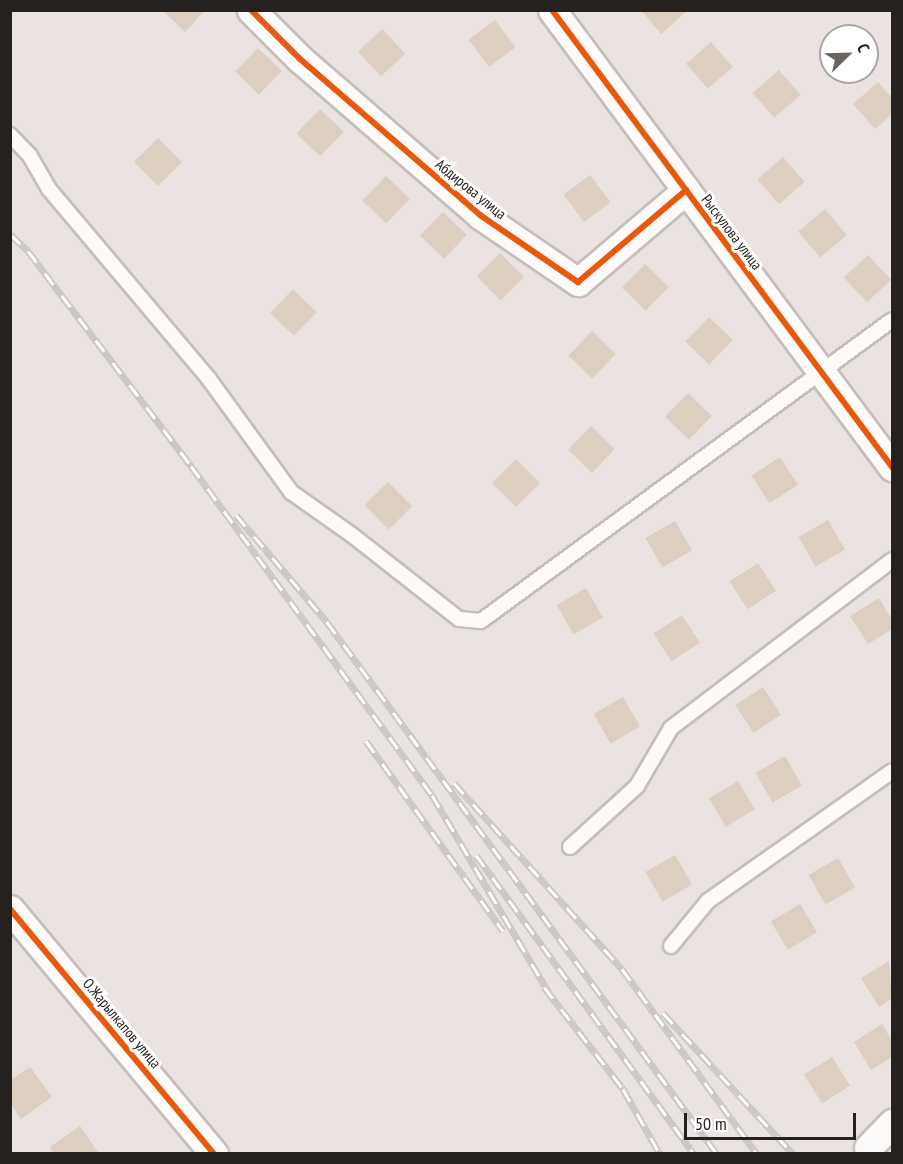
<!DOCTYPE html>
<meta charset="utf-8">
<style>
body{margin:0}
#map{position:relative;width:903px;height:1164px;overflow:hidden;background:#eae3e1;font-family:"PT Sans Narrow",sans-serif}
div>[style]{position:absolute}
.building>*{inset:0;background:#dccfc2;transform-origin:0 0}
.roads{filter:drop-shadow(2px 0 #c4bfbd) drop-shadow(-2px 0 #c4bfbd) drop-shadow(0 2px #c4bfbd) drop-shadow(0 -2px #c4bfbd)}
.lane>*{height:14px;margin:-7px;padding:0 7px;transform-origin:7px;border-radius:7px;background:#fcfbfa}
.street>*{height:27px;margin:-13.5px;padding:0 13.5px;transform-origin:13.5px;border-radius:13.5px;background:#fcfbfa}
.rail>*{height:7px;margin-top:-3.5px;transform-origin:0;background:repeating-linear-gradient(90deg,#fff 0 14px,#cac8c7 0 28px);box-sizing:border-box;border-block:2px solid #cac8c7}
.cycleway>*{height:6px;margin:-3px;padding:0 3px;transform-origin:3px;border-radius:3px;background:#e8590c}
span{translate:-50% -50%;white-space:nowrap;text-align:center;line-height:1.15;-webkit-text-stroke:6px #fff;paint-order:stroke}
.street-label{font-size:15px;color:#25211f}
.frame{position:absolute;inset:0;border:12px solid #25211f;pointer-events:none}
.north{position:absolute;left:819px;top:24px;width:60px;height:60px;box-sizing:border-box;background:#fff;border:2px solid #a8a6a5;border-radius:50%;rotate:67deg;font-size:16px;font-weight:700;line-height:24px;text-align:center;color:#25211f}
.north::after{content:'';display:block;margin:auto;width:21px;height:27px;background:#6a6563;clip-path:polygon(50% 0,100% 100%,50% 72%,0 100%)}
.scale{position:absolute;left:684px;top:1113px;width:172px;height:27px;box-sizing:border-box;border:3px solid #25211f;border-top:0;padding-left:8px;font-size:18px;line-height:21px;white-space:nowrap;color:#25211f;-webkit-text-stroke:4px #fff;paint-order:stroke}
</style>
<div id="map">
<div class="building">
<i style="clip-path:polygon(162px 10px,205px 10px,185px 32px)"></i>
<i style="clip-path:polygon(641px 10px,688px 10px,661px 34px)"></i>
<i style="left:495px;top:20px;width:34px;height:33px;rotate:53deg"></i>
<i style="left:382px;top:29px;width:34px;height:33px;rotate:47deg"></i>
<i style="left:711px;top:42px;width:33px;height:33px;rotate:49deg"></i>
<i style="left:258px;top:48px;width:33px;height:33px;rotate:44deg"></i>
<i style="left:779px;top:70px;width:33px;height:35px;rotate:49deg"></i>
<i style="clip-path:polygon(878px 82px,892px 98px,892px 114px,875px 129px,853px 104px)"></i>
<i style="left:320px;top:109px;width:33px;height:34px;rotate:44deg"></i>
<i style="left:158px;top:138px;width:34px;height:34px;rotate:45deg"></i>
<i style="left:783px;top:157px;width:33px;height:34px;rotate:49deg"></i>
<i style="left:590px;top:175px;width:34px;height:33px;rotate:53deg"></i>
<i style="left:386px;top:176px;width:33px;height:34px;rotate:44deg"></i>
<i style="left:825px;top:209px;width:34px;height:35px;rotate:50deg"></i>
<i style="left:443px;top:212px;width:33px;height:33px;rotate:44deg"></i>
<i style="left:500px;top:253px;width:34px;height:33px;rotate:45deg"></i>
<i style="left:868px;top:255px;width:34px;height:33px;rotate:47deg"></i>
<i style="left:645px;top:264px;width:33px;height:33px;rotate:44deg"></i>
<i style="left:293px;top:289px;width:33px;height:33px;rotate:44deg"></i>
<i style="left:709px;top:317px;width:33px;height:34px;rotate:44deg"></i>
<i style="left:592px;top:331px;width:33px;height:34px;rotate:44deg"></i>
<i style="left:688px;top:393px;width:33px;height:33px;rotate:44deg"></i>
<i style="left:591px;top:426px;width:33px;height:33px;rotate:44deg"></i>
<i style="left:780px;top:457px;width:33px;height:34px;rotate:57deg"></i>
<i style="left:516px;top:459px;width:34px;height:34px;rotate:45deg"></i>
<i style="left:388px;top:482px;width:34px;height:33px;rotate:45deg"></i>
<i style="left:828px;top:520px;width:34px;height:34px;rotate:60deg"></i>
<i style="left:675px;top:521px;width:34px;height:34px;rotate:60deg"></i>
<i style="left:758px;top:563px;width:33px;height:34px;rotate:57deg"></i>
<i style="left:586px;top:588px;width:34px;height:34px;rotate:60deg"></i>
<i style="clip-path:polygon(879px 598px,892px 620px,892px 629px,868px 644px,850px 616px)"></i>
<i style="left:682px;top:615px;width:33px;height:34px;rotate:57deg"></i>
<i style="left:763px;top:687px;width:33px;height:33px;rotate:57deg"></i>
<i style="left:623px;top:697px;width:34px;height:34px;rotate:60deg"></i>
<i style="left:785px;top:756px;width:34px;height:34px;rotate:60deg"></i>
<i style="left:738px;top:781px;width:33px;height:34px;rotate:59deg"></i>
<i style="left:675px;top:855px;width:34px;height:34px;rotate:60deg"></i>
<i style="left:838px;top:858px;width:34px;height:34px;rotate:60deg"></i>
<i style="left:800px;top:904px;width:33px;height:34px;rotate:59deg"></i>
<i style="clip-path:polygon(889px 961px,892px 998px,879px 1007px,861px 978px)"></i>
<i style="clip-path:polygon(882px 1024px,892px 1041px,892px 1057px,871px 1070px,854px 1042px)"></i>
<i style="left:832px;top:1057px;width:34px;height:33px;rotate:58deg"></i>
<i style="clip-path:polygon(30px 1067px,52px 1097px,21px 1119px,10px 1103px,10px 1080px)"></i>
<i style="clip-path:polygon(80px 1126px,99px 1154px,54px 1154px,50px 1147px)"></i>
</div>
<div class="roads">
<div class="lane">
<i style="left:10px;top:135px;width:29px;rotate:46deg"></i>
<i style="left:30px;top:156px;width:38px;rotate:60deg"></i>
<i style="left:49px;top:189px;width:248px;rotate:49.9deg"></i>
<i style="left:209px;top:379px;width:140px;rotate:54deg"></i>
<i style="left:291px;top:492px;width:75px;rotate:35.2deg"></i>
<i style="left:352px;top:535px;width:136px;rotate:38.1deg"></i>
<i style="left:459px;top:619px;width:22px;rotate:5deg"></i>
<i style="left:481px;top:621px;width:509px;rotate:-36.22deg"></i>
<i style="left:570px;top:847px;width:91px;rotate:-42.3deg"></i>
<i style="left:637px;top:786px;width:67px;rotate:-59.6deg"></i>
<i style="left:671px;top:728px;width:278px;rotate:-37.2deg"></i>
<i style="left:671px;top:946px;width:58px;rotate:-50.6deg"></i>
<i style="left:708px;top:901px;width:225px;rotate:-35.2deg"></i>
</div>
<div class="street">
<i style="left:251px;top:10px;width:69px;rotate:45deg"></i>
<i style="left:300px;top:59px;width:238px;rotate:40.9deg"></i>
<i style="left:480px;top:215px;width:119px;rotate:34.4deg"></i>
<i style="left:578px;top:282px;width:142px;rotate:-40.4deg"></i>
<i style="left:552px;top:10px;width:570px;rotate:53.35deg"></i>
<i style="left:10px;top:909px;width:319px;rotate:50.2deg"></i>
<i style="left:868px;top:1148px;width:35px;rotate:-46deg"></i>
</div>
</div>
<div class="rail">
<i style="left:10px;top:234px;width:25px;rotate:43deg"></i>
<i style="left:28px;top:251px;width:270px;rotate:52.8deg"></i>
<i style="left:191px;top:466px;width:408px;rotate:53.8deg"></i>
<i style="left:432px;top:795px;width:230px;rotate:59.4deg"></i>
<i style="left:236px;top:515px;width:140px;rotate:49.6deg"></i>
<i style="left:327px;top:622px;width:660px;rotate:53.76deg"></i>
<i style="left:366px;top:741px;width:234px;rotate:54.2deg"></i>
<i style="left:454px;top:783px;width:251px;rotate:47.9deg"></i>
<i style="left:622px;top:969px;width:229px;rotate:53.9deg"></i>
<i style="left:476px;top:855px;width:370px;rotate:53.9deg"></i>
<i style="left:544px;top:987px;width:129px;rotate:52.2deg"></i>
<i style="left:623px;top:1089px;width:75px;rotate:60.4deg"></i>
<i style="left:663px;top:1013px;width:192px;rotate:47.3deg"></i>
</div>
<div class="cycleway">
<i style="left:251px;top:10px;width:69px;rotate:45deg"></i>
<i style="left:300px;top:59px;width:238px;rotate:40.9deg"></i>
<i style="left:480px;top:215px;width:119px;rotate:34.4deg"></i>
<i style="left:578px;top:282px;width:142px;rotate:-40.4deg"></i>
<i style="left:552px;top:10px;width:570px;rotate:53.35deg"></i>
<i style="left:10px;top:909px;width:319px;rotate:50.2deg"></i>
</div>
<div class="street-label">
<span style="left:471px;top:189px;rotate:39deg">Абдирова улица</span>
<span style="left:732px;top:232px;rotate:53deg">Рыскулова улица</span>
<span style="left:122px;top:1023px;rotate:50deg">О.Жарылкапов улица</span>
</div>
<div class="frame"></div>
<div class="north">С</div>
<div class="scale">50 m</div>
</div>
